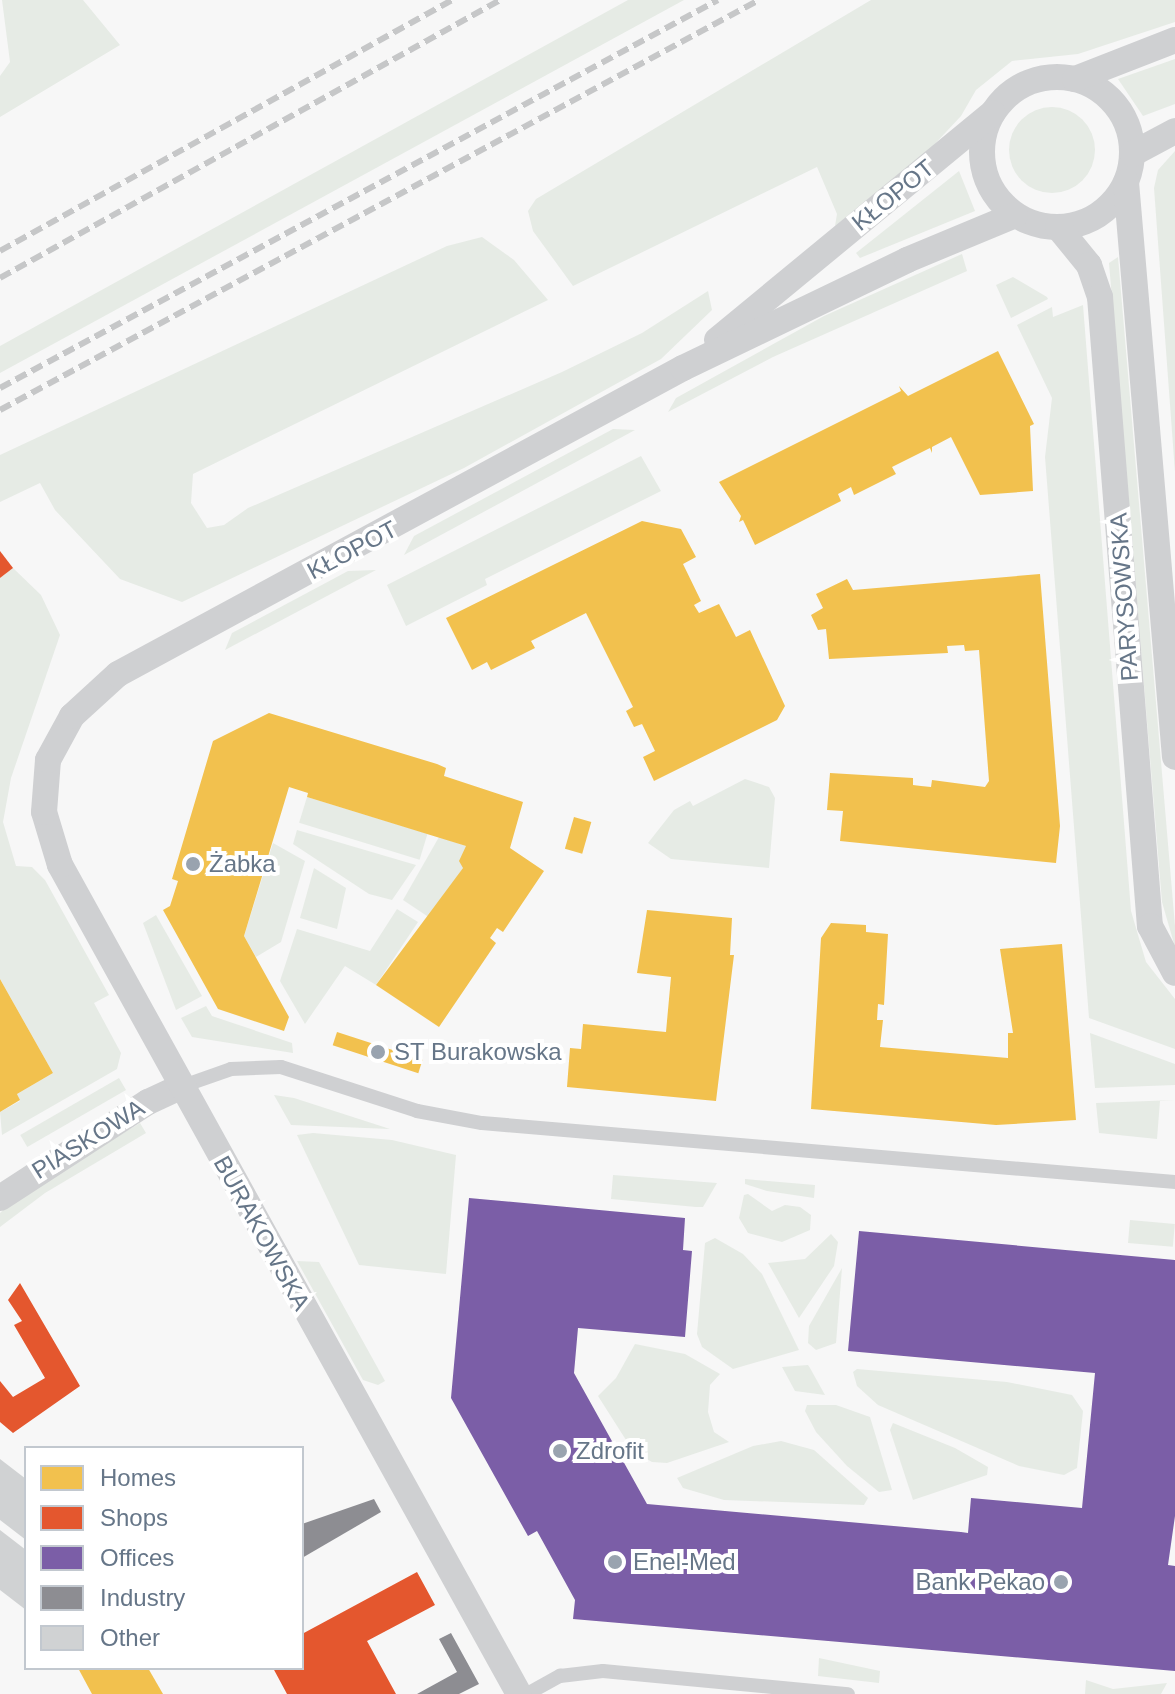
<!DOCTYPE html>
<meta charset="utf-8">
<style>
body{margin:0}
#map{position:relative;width:1175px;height:1694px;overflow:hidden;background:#f7f7f7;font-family:Helvetica,sans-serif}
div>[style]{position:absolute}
.green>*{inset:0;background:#e6ebe5;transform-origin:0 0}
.round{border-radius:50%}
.homes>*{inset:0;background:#f2c14e;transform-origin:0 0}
.shops>*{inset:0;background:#e4572e}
.offices>*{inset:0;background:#7b5ea7}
.industry>*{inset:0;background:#8d8d92}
.building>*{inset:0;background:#d0d2d3}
.service>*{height:14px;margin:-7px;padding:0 7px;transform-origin:7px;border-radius:7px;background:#cfd0d2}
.minor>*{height:26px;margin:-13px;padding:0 13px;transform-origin:13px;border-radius:13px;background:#cfd0d2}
.minor>.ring{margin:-13px;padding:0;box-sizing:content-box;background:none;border:26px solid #cfd0d2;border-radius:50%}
.rail>*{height:6px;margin-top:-3px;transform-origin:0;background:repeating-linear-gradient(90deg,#c6c7c8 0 12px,transparent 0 18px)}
.dots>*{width:22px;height:22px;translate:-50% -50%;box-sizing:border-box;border:4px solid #fff;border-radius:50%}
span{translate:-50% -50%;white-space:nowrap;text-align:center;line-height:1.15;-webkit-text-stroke:8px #fff;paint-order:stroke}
.street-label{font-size:24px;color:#667688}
.poi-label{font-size:24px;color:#667688}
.left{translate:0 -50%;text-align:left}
.right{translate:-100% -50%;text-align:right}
.legend{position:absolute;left:24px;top:1446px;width:280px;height:224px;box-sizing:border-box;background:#fff;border:2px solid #c2c8cf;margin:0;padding:10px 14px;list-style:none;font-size:24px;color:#667688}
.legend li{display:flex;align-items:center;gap:16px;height:40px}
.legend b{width:40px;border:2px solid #c2c8cf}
</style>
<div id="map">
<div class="green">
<i style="clip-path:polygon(2px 0,83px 0,120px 45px,0 117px,0 76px,10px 62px)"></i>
<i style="clip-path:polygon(628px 0,684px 0,0 373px,0 346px)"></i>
<i style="clip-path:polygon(871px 0,1175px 0,1175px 22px,1078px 54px,1012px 61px,976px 90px,961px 116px,932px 147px,835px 226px,837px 214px,817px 167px,573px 286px,533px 231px,528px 211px,536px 199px)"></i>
<i style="clip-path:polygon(1175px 59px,1175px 104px,1143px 116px,1118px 79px)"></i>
<i class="round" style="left:1009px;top:107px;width:86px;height:86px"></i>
<i style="clip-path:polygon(1175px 151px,1175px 472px,1154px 188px,1158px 170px)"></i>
<i style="clip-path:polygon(959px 171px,975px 211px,860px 258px,856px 253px)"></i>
<i style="clip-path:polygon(482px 237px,514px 260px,548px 300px,193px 474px,191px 503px,207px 528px,224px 525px,248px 508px,562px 372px,642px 333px,708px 291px,712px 310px,661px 359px,464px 468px,182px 602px,120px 579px,55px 510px,40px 483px,0 502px,0 455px,447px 246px)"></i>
<i style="clip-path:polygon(962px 254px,967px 271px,773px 357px,668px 412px,676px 398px,824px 316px)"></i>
<i style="clip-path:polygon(1118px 257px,1175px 926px,1175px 947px,1162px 902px,1109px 263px)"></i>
<i style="clip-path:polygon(1013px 277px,1047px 297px,1048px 299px,1011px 318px,996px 285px)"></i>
<i style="clip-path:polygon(1083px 305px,1131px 911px,1146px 962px,1175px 999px,1175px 1049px,1089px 1018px,1045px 457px,1052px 398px,1017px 325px,1052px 307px,1053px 317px)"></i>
<i style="clip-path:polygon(613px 429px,635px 430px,404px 555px,414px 536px)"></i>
<i style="clip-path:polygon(641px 456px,661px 491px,485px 579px,487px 585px,406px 626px,387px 585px)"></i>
<i style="clip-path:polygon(13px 568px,41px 595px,60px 635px,11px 778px,3px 822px,16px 866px,32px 867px,45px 880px,109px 995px,94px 1003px,121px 1053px,117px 1069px,2px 1135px,0 1112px,20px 1101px,17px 1094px,53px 1073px,0 979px,0 578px)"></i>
<i style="clip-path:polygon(376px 570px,225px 650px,232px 633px,348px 571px)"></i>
<i style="clip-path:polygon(745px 779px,769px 787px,775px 798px,769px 868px,671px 859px,648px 843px,674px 810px,690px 801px,693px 806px)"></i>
<i style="left:307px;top:797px;width:126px;height:27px;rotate:17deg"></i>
<i style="clip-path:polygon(297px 830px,416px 865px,392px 900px,369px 894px,293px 844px)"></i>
<i style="clip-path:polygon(439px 837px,466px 846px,463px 868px,430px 918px,403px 900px)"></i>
<i style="clip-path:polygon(273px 843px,305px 861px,281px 942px,256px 957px,244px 936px)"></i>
<i style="clip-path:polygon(314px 868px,346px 888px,337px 929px,300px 918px)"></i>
<i style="clip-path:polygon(397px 909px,418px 922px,376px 985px,345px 966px,305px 1024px,280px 981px,297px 929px,370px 951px)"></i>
<i style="clip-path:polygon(156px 915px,202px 996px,176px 1010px,143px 923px)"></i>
<i style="clip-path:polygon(206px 1006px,212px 1016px,292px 1043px,293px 1053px,192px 1037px,181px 1018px)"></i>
<i style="clip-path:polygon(1090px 1033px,1175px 1064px,1175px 1085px,1095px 1088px)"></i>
<i style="left:119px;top:1078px;width:14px;height:114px;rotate:60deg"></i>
<i style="clip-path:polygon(274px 1095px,294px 1098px,390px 1129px,291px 1125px)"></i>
<i style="clip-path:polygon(1175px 1100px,1160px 1101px,1157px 1139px,1099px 1133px,1096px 1103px)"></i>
<i style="clip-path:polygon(140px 1123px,146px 1133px,45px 1193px,0 1227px,0 1213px,14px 1199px)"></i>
<i style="clip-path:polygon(313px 1133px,392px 1140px,456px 1155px,446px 1274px,359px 1265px,297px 1135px)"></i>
<i style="clip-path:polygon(613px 1175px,717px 1183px,703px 1207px,696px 1207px,611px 1199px)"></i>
<i style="clip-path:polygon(745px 1179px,815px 1185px,814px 1198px,767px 1191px,745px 1184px)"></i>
<i style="clip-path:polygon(748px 1194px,772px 1211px,785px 1205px,800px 1207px,811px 1215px,810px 1230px,782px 1242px,748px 1233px,739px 1218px,744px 1195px)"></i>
<i style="left:1130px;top:1220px;width:45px;height:23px;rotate:5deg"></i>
<i style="clip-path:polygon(831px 1234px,838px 1242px,834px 1266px,799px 1318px,768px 1263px,805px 1259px)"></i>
<i style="clip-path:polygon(715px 1238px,743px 1254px,762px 1274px,799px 1350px,733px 1369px,702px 1347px,697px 1334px,705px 1243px)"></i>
<i style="clip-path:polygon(297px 1261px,319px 1262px,385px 1381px,378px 1385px,363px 1380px)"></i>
<i style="clip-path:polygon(842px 1268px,836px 1343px,816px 1350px,808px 1343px,809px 1326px)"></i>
<i style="clip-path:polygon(635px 1344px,685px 1354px,720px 1374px,710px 1385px,708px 1412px,714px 1432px,729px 1442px,667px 1463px,652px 1462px,633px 1451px,598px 1396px,616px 1378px)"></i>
<i style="clip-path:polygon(808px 1365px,810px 1368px,825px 1395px,795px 1391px,782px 1367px)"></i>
<i style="clip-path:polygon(857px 1369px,1007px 1382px,1072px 1395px,1083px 1411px,1077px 1468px,1064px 1475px,1019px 1466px,878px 1405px,857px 1386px,853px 1372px)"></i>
<i style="clip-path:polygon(807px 1405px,836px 1405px,870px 1417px,892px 1490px,879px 1492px,847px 1466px,816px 1432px,805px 1411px)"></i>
<i style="clip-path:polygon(893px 1423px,955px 1448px,988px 1467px,987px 1475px,913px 1500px,890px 1430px)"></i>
<i style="clip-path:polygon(781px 1441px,814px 1450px,868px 1498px,864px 1505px,724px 1500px,683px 1488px,677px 1478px,753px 1446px)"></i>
<i style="clip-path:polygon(819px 1658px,880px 1671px,879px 1683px,818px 1676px)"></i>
<i style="clip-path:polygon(1086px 1680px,1113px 1689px,1167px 1683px,1161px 1694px,1085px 1694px)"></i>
</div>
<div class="homes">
<i style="clip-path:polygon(998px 351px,1034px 424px,1030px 426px,1033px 491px,980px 495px,951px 437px,932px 447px,932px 453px,930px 448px,892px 467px,896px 474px,854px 495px,851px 487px,838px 494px,841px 501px,755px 545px,743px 520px,739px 522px,741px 516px,719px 482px,901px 391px,899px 386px,908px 396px)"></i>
<i style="clip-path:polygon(642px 521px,681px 529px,696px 557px,683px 564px,701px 601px,694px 605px,699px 613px,719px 604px,736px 637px,750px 630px,785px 706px,777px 720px,654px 781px,643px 757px,655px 751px,642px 724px,634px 727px,626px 711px,633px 707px,586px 613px,531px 641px,535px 648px,491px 670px,487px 662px,472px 670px,446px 618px)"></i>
<i style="clip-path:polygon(1040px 574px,1060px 826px,1056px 863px,840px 841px,843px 811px,827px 810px,830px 773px,913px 778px,913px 785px,921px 786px,931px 787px,932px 780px,985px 787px,989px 781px,979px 650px,965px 651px,964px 645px,947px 646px,948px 653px,829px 659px,826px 629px,818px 630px,811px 615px,823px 608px,816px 594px,847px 579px,853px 590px)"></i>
<i style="clip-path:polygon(269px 713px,437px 764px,446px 768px,444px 776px,523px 802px,510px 848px,544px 871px,503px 932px,497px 928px,490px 938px,496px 943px,439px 1027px,376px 985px,463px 868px,459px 861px,466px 846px,307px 797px,308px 793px,289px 787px,244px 936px,289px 1017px,284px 1031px,218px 1009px,163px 910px,170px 906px,178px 881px,172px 879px,213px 741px)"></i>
<i style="left:574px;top:817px;width:18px;height:33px;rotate:16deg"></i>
<i style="clip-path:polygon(647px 910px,732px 918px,730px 955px,734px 955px,716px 1101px,567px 1087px,570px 1048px,581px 1049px,583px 1024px,666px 1032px,671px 977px,637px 973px)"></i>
<i style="clip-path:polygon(831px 923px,866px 925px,866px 932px,888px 934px,884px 1005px,878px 1004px,877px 1020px,883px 1020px,880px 1047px,1008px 1058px,1008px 1033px,1013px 1033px,1000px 949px,1062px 944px,1076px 1120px,996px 1125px,811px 1109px,821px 938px)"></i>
<i style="clip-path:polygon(0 979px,53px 1073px,17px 1094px,20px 1100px,0 1112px)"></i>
<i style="left:337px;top:1032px;width:90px;height:14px;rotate:18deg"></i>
<i style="clip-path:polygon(78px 1668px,148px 1668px,163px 1694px,92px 1694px)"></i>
</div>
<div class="shops">
<i style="clip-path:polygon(0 551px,13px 568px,0 578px)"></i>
<i style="clip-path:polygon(20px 1283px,80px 1386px,13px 1433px,0 1422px,0 1381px,13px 1397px,45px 1378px,14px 1325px,22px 1321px,8px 1300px)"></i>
<i style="clip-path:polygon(417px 1572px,435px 1605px,367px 1641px,396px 1694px,287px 1694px,273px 1668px,302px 1668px,302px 1634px)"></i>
</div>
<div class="offices">
<i style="clip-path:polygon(469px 1198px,685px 1218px,683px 1250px,692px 1251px,685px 1337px,578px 1328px,574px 1373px,647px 1504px,961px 1532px,968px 1533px,971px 1498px,1082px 1508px,1095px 1373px,848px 1351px,859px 1231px,1175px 1260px,1175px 1516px,1168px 1565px,1175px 1566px,1175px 1671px,573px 1619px,575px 1600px,537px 1531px,528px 1536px,451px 1398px)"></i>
</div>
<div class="industry">
<i style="clip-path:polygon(374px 1499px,381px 1512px,302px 1558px,302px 1524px)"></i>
<i style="clip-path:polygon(451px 1633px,479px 1684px,459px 1694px,417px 1694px,457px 1672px,439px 1639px)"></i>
</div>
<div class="building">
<i style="clip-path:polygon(0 1459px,26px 1479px,26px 1540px,0 1520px)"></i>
<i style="clip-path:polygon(0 1530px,26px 1550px,26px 1610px,0 1590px)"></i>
</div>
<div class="service">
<i style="left:180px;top:1087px;width:54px;rotate:-19.4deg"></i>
<i style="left:231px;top:1069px;width:50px;rotate:-2.3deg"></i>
<i style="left:281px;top:1067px;width:143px;rotate:17.9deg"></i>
<i style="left:417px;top:1111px;width:66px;rotate:10.5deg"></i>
<i style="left:482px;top:1123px;width:696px;rotate:4.87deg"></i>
<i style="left:527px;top:1694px;width:38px;rotate:-29deg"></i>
<i style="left:560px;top:1676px;width:43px;rotate:-6.6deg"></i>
<i style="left:603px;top:1671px;width:246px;rotate:5.4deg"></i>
</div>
<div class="minor">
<i class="ring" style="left:982px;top:77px;width:124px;height:124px"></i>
<i style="left:1075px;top:79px;width:107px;rotate:-21.3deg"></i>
<i style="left:1132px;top:154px;width:49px;rotate:-28.1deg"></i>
<i style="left:1126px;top:182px;width:577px;rotate:85.13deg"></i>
<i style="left:1058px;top:227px;width:49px;rotate:50.8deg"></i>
<i style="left:1089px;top:265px;width:34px;rotate:71deg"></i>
<i style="left:1100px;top:297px;width:631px;rotate:85.46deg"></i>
<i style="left:1150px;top:926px;width:53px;rotate:62deg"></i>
<i style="left:717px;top:340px;width:357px;rotate:-39.5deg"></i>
<i style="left:0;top:1198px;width:176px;rotate:-33deg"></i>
<i style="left:148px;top:1102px;width:35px;rotate:-25deg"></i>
<i style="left:519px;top:1694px;width:948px;rotate:-118.97deg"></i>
<i style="left:60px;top:865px;width:55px;rotate:-106.8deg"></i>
<i style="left:44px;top:812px;width:52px;rotate:-85.6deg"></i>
<i style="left:48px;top:760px;width:50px;rotate:-61.4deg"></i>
<i style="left:72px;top:716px;width:62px;rotate:-42.4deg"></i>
<i style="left:118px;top:674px;width:643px;rotate:-28.44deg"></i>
<i style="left:683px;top:368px;width:249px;rotate:-25.7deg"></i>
<i style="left:907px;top:260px;width:117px;rotate:-22.6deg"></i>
</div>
<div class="rail">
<i style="left:0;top:251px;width:517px;rotate:-29.04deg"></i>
<i style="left:0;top:278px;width:572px;rotate:-29.07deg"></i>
<i style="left:0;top:388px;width:816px;rotate:-28.39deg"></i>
<i style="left:0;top:410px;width:863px;rotate:-28.38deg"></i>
</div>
<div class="dots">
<i style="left:193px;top:864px;background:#99a3af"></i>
<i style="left:378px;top:1052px;background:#99a3af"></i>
<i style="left:560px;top:1451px;background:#99a3af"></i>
<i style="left:615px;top:1562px;background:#99a3af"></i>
<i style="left:1061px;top:1582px;background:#99a3af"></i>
</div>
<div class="street-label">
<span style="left:893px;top:195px;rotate:-39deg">KŁOPOT</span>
<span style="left:352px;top:550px;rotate:-28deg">KŁOPOT</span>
<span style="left:1124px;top:597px;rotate:-94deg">PARYSOWSKA</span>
<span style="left:88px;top:1139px;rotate:-32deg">PIASKOWA</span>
<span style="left:262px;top:1233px;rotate:61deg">BURAKOWSKA</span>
</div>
<div class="poi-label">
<span class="left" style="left:209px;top:864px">Żabka</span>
<span class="left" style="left:394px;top:1052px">ST Burakowska</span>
<span class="left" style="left:576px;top:1451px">Zdrofit</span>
<span class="left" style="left:633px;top:1562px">Enel-Med</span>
<span class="right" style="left:1045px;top:1582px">Bank Pekao</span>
</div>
<ul class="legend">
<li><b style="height:22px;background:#f2c14e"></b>Homes</li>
<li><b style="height:22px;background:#e4572e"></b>Shops</li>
<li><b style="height:22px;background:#7b5ea7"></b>Offices</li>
<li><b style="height:22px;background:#8d8d92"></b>Industry</li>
<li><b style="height:22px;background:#d0d2d3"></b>Other</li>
</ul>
</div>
